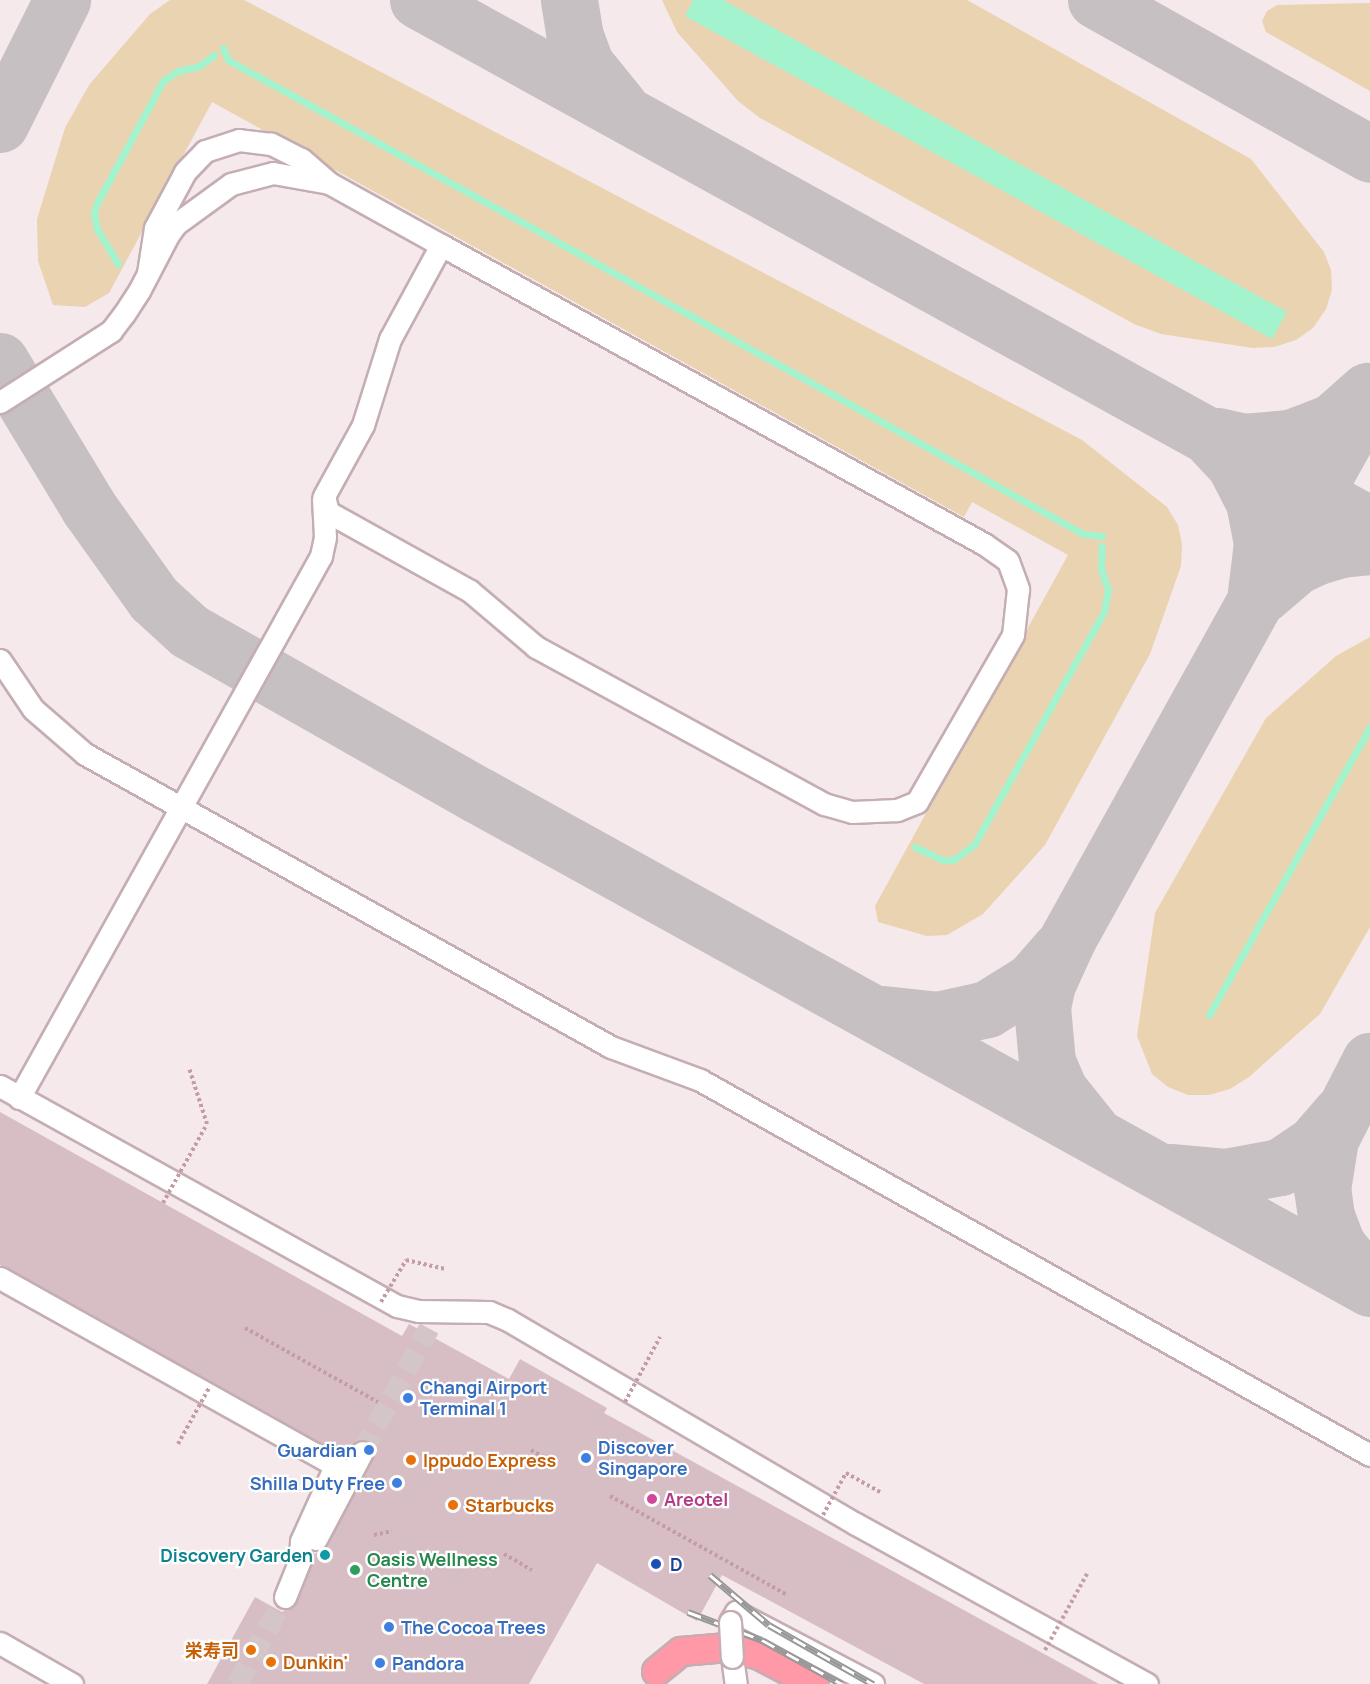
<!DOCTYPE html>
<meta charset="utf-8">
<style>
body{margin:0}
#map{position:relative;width:1370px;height:1684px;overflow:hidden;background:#f5e9eb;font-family:Manrope,"Noto Sans SC",sans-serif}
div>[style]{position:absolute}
.green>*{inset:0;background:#ead3b1}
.water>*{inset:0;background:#a4f3cf}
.stream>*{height:7px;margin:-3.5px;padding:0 3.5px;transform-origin:3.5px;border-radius:3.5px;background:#a4f3cf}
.taxiway>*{height:57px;margin:-28.5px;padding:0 28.5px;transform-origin:28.5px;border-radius:28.5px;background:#c6c0c2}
.building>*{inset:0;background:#d7bec5}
.minor-tunnel>*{height:21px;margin-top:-10.5px;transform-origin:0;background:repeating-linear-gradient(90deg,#d3c5c8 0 21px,transparent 0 31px)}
.path>*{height:4px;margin-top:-2px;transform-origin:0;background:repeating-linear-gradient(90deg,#c49ca5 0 3px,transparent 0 6px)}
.roads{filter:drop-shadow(2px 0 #c4aeb3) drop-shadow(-2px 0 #c4aeb3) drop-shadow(0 2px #c4aeb3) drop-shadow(0 -2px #c4aeb3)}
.minor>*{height:21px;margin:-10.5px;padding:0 10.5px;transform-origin:10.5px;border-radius:10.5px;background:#fff}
.major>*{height:27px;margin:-13.5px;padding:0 13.5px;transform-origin:13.5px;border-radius:13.5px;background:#ff99a8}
.rail>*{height:7px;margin-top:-3.5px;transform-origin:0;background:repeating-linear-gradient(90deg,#fff 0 14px,#989898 0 28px);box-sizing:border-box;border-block:2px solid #989898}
.path-bridge>*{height:4px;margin-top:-2px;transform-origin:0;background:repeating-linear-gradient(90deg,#c49ca5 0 3px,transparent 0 6px)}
.bridges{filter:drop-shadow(2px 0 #c4aeb3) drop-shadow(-2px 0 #c4aeb3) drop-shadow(0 2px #c4aeb3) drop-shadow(0 -2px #c4aeb3)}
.minor-bridge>*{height:21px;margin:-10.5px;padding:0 10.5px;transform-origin:10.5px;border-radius:10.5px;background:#fff}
.dots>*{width:16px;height:16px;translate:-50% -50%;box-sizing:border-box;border:3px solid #fff;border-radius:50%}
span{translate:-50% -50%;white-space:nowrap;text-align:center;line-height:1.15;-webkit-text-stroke:4.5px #fff;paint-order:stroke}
.shop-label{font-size:18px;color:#366cbe;font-weight:700}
.left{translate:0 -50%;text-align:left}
.right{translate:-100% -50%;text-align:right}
.food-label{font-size:18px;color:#c56008;font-weight:700}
.hotel-label{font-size:18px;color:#b23c85;font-weight:700}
.culture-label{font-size:18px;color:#0d838f;font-weight:700}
.leisure-label{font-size:18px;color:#27864d;font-weight:700}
.transit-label{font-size:18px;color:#164399;font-weight:700}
</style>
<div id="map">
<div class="green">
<i style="clip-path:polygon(170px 0,244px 0,1082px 440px,1167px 507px,1178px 525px,1182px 544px,1181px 566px,1150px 654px,1045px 845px,983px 914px,947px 935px,927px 936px,878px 922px,875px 906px,1068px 555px,972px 502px,964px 517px,212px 102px,109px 293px,85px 307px,53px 305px,38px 261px,37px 219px,65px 128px,89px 85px,150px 14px)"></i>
<i style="clip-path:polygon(662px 0,967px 0,1251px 159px,1324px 252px,1331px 270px,1332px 290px,1326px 309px,1313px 328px,1296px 340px,1274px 347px,1253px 348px,1161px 334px,1134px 324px,760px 118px,738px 101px,677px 32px)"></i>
<i style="clip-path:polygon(1370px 3px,1370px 91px,1266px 32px,1262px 21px,1267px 11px,1277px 5px)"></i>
<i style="clip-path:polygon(1370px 637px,1370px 927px,1320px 1014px,1249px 1077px,1230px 1089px,1209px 1095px,1188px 1095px,1168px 1087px,1152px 1074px,1137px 1036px,1155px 913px,1266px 718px,1336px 656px)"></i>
</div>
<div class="water">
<i style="clip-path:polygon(693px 0,723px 0,1287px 312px,1272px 339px,685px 16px)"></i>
</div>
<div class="stream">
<i style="left:223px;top:48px;width:13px;rotate:67deg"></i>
<i style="left:228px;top:60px;width:448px;rotate:28.9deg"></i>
<i style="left:118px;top:264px;width:41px;rotate:-121deg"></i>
<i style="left:97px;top:229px;width:16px;rotate:-101deg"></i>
<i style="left:94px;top:213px;width:10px;rotate:-73deg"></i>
<i style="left:97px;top:203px;width:139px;rotate:-61.6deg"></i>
<i style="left:163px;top:81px;width:18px;rotate:-34deg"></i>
<i style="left:178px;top:71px;width:22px;rotate:-13deg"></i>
<i style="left:199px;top:66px;width:19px;rotate:-36deg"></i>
<i style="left:623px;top:278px;width:526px;rotate:29.1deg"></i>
<i style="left:1083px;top:534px;width:19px;rotate:6deg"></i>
<i style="left:915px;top:847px;width:31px;rotate:25deg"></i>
<i style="left:943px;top:860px;width:10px"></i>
<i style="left:953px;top:860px;width:26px;rotate:-36deg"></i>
<i style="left:974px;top:845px;width:268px;rotate:-60.9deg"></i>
<i style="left:1104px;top:611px;width:21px;rotate:-79deg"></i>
<i style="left:1108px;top:590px;width:22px;rotate:-108deg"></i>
<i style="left:1101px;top:569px;width:23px;rotate:-88deg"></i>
<i style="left:1209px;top:1015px;width:330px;rotate:-60.8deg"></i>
</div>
<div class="taxiway">
<i style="left:418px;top:0;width:1087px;rotate:28.88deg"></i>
<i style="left:569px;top:0;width:36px;rotate:81deg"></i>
<i style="left:575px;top:36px;width:30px;rotate:70deg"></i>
<i style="left:585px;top:64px;width:55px;rotate:50.9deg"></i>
<i style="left:1096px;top:0;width:314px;rotate:29.3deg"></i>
<i style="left:0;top:124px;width:139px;rotate:-63.4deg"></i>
<i style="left:0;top:361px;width:172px;rotate:58.8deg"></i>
<i style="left:89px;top:508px;width:112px;rotate:54.5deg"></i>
<i style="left:154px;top:599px;width:47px;rotate:42.4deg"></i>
<i style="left:189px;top:631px;width:332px;rotate:29.6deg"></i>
<i style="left:478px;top:795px;width:1019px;rotate:28.93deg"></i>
<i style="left:1218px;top:436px;width:26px;rotate:13deg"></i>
<i style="left:1243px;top:442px;width:47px;rotate:-4.9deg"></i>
<i style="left:1290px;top:438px;width:45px;rotate:-20.9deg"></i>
<i style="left:1332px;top:422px;width:47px;rotate:-41.5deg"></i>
<i style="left:1213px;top:441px;width:33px;rotate:47deg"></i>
<i style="left:1235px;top:465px;width:42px;rotate:62.8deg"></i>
<i style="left:1254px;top:502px;width:42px;rotate:79deg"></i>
<i style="left:1262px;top:543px;width:49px;rotate:97deg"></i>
<i style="left:1262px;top:595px;width:45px;rotate:-40.5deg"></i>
<i style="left:1296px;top:566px;width:23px;rotate:-25deg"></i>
<i style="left:1317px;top:556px;width:25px;rotate:-16deg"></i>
<i style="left:1341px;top:549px;width:29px;rotate:-6deg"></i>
<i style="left:883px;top:1014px;width:54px;rotate:6.3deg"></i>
<i style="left:937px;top:1020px;width:51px;rotate:-12.4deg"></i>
<i style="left:987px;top:1009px;width:53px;rotate:-31.9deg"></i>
<i style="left:1032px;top:981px;width:43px;rotate:-48.8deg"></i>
<i style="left:1091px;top:1130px;width:51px;rotate:-128.7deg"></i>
<i style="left:1059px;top:1090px;width:30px;rotate:-113deg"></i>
<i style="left:1047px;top:1062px;width:55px;rotate:-95.2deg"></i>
<i style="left:1042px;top:1007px;width:24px;rotate:-78deg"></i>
<i style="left:1047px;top:984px;width:51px;rotate:-65.5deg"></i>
<i style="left:1068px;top:938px;width:622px;rotate:-60.96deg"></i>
<i style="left:1170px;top:1172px;width:55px;rotate:5.2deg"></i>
<i style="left:1225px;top:1177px;width:56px;rotate:-10.3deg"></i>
<i style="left:1280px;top:1167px;width:41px;rotate:-34.1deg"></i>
<i style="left:1314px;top:1144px;width:41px;rotate:-48.9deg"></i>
<i style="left:1369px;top:1285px;width:51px;rotate:-128.7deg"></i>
<i style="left:1337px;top:1245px;width:31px;rotate:-111deg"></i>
<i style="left:1326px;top:1216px;width:27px;rotate:-98deg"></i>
<i style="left:1322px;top:1189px;width:51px;rotate:-80.9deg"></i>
<i style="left:1330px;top:1139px;width:88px;rotate:-62.9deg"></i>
</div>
<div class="building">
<i style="clip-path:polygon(0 1112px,402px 1336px,409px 1324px,509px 1379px,520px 1359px,607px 1408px,604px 1413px,1099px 1684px,924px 1684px,722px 1575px,697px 1621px,597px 1563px,529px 1684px,207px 1684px,255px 1597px,282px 1612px,297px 1602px,313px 1555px,327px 1545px,373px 1458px,373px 1446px,367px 1441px,356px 1441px,345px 1457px,0 1265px)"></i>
</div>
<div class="minor-tunnel">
<i style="left:362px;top:1452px;width:141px;rotate:-61.6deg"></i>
<i style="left:237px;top:1684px;width:99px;rotate:-61.1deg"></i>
</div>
<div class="path">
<i style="left:245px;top:1328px;width:152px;rotate:29.1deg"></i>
<i style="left:531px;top:1450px;width:29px;rotate:29deg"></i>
<i style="left:610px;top:1496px;width:203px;rotate:29.2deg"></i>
<i style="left:374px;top:1535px;width:18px;rotate:-13deg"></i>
<i style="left:504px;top:1554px;width:32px;rotate:30deg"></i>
</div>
<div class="roads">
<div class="minor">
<i style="left:329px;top:183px;width:128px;rotate:29deg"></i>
<i style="left:441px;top:245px;width:620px;rotate:28.84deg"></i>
<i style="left:984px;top:544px;width:29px;rotate:35deg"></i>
<i style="left:1008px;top:561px;width:30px;rotate:70deg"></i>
<i style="left:1018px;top:589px;width:46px;rotate:96.2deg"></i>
<i style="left:1013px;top:635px;width:193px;rotate:119.9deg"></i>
<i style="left:917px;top:802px;width:22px;rotate:158deg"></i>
<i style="left:897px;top:810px;width:45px;rotate:177.5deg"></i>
<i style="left:852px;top:812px;width:29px;rotate:-164deg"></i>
<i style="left:824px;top:804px;width:328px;rotate:-151.4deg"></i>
<i style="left:536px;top:647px;width:87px;rotate:-139.7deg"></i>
<i style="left:470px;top:591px;width:162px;rotate:-150.9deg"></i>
<i style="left:328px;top:512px;width:16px;rotate:-104deg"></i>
<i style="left:324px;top:496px;width:81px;rotate:-61.2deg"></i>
<i style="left:363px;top:425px;width:90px;rotate:-72.6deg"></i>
<i style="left:390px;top:339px;width:107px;rotate:-61.5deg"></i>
<i style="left:0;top:402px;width:132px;rotate:-32.6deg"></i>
<i style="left:111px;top:331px;width:21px;rotate:-53deg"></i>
<i style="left:124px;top:314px;width:27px;rotate:-57deg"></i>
<i style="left:139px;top:291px;width:63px;rotate:-62.6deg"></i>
<i style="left:168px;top:235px;width:14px;rotate:-54deg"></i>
<i style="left:176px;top:224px;width:68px;rotate:-36deg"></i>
<i style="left:231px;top:184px;width:43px;rotate:-14.7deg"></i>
<i style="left:273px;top:173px;width:57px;rotate:10.1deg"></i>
<i style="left:329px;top:183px;width:37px;rotate:-139deg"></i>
<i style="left:301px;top:159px;width:34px;rotate:-153deg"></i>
<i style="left:271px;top:144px;width:32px;rotate:-173deg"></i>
<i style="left:239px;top:140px;width:36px;rotate:162deg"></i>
<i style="left:205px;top:151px;width:29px;rotate:134deg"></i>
<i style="left:185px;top:172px;width:64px;rotate:118.2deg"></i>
<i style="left:155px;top:228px;width:46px;rotate:98.8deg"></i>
<i style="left:0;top:660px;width:59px;rotate:56deg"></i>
<i style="left:33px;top:709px;width:69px;rotate:40.9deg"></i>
<i style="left:85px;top:754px;width:602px;rotate:29.12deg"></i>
<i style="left:611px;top:1047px;width:95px;rotate:20.3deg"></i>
<i style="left:700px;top:1080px;width:768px;rotate:29.24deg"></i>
<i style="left:0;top:1086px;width:454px;rotate:29deg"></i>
<i style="left:397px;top:1306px;width:22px;rotate:13deg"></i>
<i style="left:418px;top:1311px;width:71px;rotate:0.8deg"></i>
<i style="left:489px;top:1312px;width:21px;rotate:23deg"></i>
<i style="left:508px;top:1320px;width:403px;rotate:30.4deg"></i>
<i style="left:856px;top:1524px;width:332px;rotate:28.8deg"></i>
<i style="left:19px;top:1098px;width:620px;rotate:-60.87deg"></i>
<i style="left:321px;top:556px;width:19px;rotate:-78deg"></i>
<i style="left:325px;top:537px;width:38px;rotate:-93deg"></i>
<i style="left:0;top:1278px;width:401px;rotate:29.2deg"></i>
<i style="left:316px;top:1539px;width:98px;rotate:-62.1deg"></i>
<i style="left:285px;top:1597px;width:40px;rotate:-68deg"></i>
<i style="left:300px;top:1560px;width:19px;rotate:-87deg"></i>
<i style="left:301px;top:1541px;width:82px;rotate:-65.6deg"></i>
<i style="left:730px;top:1622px;width:12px;rotate:-59deg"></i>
<i style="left:736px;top:1612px;width:155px;rotate:27.7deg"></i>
<i style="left:0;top:1643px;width:83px;rotate:29.7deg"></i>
<i style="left:732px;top:1657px;width:27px;rotate:82deg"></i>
</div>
<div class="major">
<i style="left:656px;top:1671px;width:32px;rotate:-39deg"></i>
<i style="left:681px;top:1651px;width:46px;rotate:-5deg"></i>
<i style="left:727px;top:1647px;width:33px;rotate:14deg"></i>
<i style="left:759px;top:1655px;width:62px;rotate:27.8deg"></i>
</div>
</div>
<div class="rail">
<i style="left:710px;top:1575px;width:77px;rotate:40.3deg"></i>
<i style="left:769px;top:1625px;width:120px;rotate:29.6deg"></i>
<i style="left:688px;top:1612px;width:79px;rotate:20.7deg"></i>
<i style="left:762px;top:1640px;width:91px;rotate:28.8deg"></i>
</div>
<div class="path-bridge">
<i style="left:163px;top:1203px;width:90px;rotate:-60.9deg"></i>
<i style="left:207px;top:1124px;width:59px;rotate:-107.8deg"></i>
<i style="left:381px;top:1302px;width:49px;rotate:-59.2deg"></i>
<i style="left:406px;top:1260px;width:39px;rotate:13deg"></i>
<i style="left:625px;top:1402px;width:74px;rotate:-61.7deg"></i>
<i style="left:178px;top:1444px;width:64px;rotate:-61deg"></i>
<i style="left:823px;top:1515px;width:48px;rotate:-61.3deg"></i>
<i style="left:846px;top:1473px;width:41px;rotate:29.1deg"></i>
<i style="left:1045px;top:1650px;width:89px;rotate:-61.1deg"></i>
</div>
<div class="bridges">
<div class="minor-bridge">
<i style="left:730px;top:1622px;width:35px;rotate:87deg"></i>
</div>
</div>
<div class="dots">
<i style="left:408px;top:1398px;background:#3f7fe0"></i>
<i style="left:369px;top:1450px;background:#3f7fe0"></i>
<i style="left:586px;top:1458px;background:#3f7fe0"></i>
<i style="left:411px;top:1460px;background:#e8710a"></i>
<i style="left:397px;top:1483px;background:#3f7fe0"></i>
<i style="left:652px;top:1499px;background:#d1479c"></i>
<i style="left:453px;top:1505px;background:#e8710a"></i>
<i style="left:325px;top:1555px;background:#0f9aa8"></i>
<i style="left:656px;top:1564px;background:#1a4fb4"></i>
<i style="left:355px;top:1570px;background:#2e9e5b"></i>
<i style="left:389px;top:1627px;background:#3f7fe0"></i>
<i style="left:251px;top:1650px;background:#e8710a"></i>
<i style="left:271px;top:1662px;background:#e8710a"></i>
<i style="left:380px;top:1663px;background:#3f7fe0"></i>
</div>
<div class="shop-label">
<span class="left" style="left:420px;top:1398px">Changi Airport<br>Terminal 1</span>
<span class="left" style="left:598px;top:1458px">Discover<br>Singapore</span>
<span class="right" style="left:357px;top:1450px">Guardian</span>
<span class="right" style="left:385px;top:1483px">Shilla Duty Free</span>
<span class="left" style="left:401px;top:1627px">The Cocoa Trees</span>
<span class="left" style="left:392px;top:1663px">Pandora</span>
</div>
<div class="food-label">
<span class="left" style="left:423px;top:1460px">Ippudo Express</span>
<span class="left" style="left:465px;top:1505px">Starbucks</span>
<span class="right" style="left:239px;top:1650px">栄寿司</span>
<span class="left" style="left:283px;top:1662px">Dunkin'</span>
</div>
<div class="hotel-label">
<span class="left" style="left:664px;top:1499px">Areotel</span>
</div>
<div class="culture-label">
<span class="right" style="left:313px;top:1555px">Discovery Garden</span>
</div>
<div class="leisure-label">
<span class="left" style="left:367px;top:1570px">Oasis Wellness<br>Centre</span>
</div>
<div class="transit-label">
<span class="left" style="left:670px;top:1564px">D</span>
</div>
</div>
